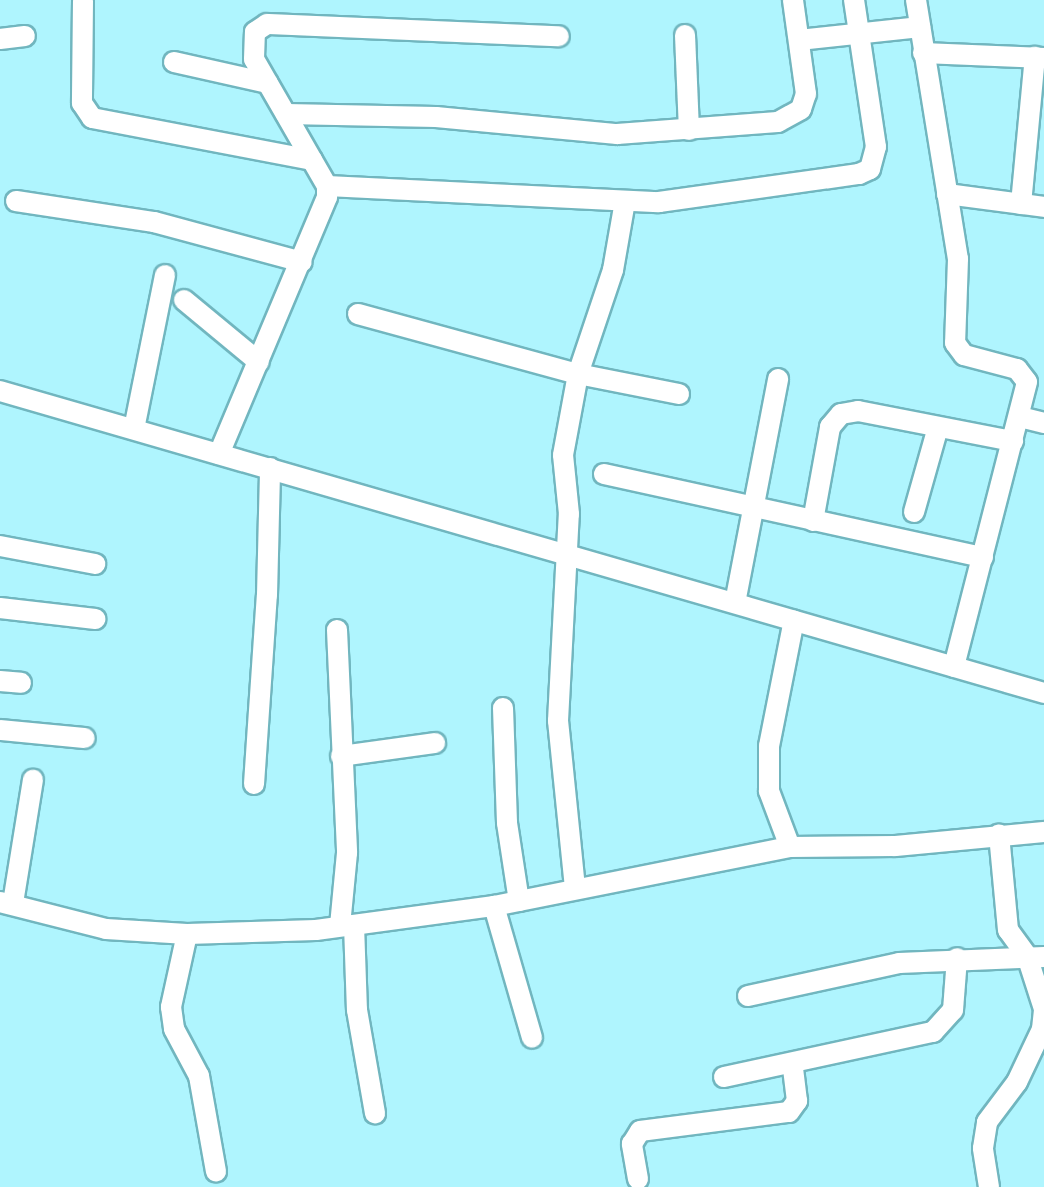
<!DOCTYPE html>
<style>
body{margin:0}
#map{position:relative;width:1044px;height:1187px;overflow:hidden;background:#aff5fe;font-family:"Exo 2",sans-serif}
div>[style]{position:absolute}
.roads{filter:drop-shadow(2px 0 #71b6bf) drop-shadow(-2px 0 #71b6bf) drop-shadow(0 2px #71b6bf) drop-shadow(0 -2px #71b6bf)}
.minor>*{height:20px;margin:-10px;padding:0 10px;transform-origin:10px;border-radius:10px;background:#fff}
span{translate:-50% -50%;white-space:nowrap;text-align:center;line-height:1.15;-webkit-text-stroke:6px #aff5fe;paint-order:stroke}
</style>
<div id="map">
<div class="roads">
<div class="minor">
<i style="left:916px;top:0;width:262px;rotate:80.8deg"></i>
<i style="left:958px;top:259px;width:84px;rotate:92deg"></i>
<i style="left:955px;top:343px;width:15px;rotate:53deg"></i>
<i style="left:964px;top:355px;width:55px;rotate:14.8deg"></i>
<i style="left:1017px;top:369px;width:16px;rotate:52deg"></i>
<i style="left:1027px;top:382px;width:294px;rotate:104.4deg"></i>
<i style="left:83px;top:1px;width:102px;rotate:90.6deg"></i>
<i style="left:82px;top:103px;width:18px;rotate:56deg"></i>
<i style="left:92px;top:118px;width:224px;rotate:10.8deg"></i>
<i style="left:685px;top:35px;width:95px;rotate:87.6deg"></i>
<i style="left:0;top:39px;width:25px;rotate:-7deg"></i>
<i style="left:799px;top:40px;width:122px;rotate:-6.1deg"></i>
<i style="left:923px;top:53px;width:121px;rotate:2.4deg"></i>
<i style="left:174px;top:62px;width:96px;rotate:12.6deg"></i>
<i style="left:286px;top:114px;width:150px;rotate:1.1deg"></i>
<i style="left:436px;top:117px;width:182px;rotate:5.4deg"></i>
<i style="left:617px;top:134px;width:161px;rotate:-4.3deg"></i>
<i style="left:778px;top:122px;width:26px;rotate:-29deg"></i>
<i style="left:801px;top:109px;width:16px;rotate:-72deg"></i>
<i style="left:806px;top:94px;width:95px;rotate:-97.9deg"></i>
<i style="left:327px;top:186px;width:332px;rotate:2.8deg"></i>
<i style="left:659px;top:202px;width:202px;rotate:-8deg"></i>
<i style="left:859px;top:174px;width:12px;rotate:-24deg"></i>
<i style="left:870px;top:169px;width:23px;rotate:-75deg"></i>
<i style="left:876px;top:147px;width:149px;rotate:-98.5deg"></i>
<i style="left:947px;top:194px;width:98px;rotate:7.6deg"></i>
<i style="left:16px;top:201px;width:140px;rotate:8.7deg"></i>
<i style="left:154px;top:222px;width:153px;rotate:15.1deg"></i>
<i style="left:1021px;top:204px;width:148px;rotate:-84.6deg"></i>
<i style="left:184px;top:300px;width:97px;rotate:39.6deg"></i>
<i style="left:358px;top:314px;width:228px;rotate:15.3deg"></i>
<i style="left:578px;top:374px;width:103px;rotate:11.2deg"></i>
<i style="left:0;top:391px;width:1087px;rotate:16.13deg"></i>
<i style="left:1020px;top:417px;width:25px;rotate:14deg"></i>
<i style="left:134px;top:429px;width:157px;rotate:-78.6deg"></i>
<i style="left:219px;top:454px;width:279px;rotate:-67.2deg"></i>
<i style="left:327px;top:197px;width:11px;rotate:-90deg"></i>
<i style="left:327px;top:186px;width:146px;rotate:-119.9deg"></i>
<i style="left:254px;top:59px;width:27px;rotate:-88deg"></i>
<i style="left:255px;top:32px;width:14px;rotate:-34deg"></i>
<i style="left:267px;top:24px;width:292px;rotate:2.4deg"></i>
<i style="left:604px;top:474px;width:388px;rotate:12.4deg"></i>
<i style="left:914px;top:512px;width:88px;rotate:-74.2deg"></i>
<i style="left:813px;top:521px;width:96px;rotate:-79.7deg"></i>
<i style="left:830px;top:427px;width:17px;rotate:-50deg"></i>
<i style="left:841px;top:414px;width:17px;rotate:-10deg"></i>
<i style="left:858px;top:411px;width:158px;rotate:11deg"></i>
<i style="left:0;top:546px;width:97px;rotate:10.7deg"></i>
<i style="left:735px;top:603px;width:228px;rotate:-79.1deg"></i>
<i style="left:0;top:608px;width:96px;rotate:6.6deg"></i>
<i style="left:337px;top:630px;width:223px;rotate:87.4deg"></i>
<i style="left:347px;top:853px;width:73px;rotate:95.5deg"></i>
<i style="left:0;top:681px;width:21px;rotate:5deg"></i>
<i style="left:503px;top:708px;width:115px;rotate:88deg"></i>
<i style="left:507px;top:823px;width:79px;rotate:81.3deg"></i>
<i style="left:0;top:730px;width:85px;rotate:5.4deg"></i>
<i style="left:341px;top:756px;width:95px;rotate:-7.9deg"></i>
<i style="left:254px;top:784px;width:189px;rotate:-86.1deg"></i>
<i style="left:267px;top:595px;width:127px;rotate:-88.6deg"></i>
<i style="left:790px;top:847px;width:60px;rotate:-110.6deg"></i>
<i style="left:769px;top:791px;width:45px;rotate:-90deg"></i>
<i style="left:769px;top:746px;width:128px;rotate:-78.8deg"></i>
<i style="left:575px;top:888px;width:168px;rotate:-95.8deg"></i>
<i style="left:558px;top:721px;width:207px;rotate:-87deg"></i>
<i style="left:569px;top:514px;width:59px;rotate:-95.8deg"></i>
<i style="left:563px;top:455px;width:82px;rotate:-79.5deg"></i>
<i style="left:578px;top:374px;width:110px;rotate:-71.4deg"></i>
<i style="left:613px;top:270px;width:70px;rotate:-80.1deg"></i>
<i style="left:0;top:902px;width:109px;rotate:14.3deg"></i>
<i style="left:106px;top:929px;width:81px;rotate:3.5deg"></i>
<i style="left:187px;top:934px;width:129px;rotate:-1.8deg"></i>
<i style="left:316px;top:930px;width:180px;rotate:-7.7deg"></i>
<i style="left:494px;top:906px;width:302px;rotate:-11.3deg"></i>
<i style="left:790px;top:847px;width:105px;rotate:-0.5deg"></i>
<i style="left:895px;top:846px;width:150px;rotate:-5.4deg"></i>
<i style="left:13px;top:903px;width:125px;rotate:-80.8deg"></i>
<i style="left:494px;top:906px;width:137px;rotate:73.9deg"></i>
<i style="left:354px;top:925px;width:85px;rotate:88deg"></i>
<i style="left:357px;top:1010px;width:105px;rotate:80.1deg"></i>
<i style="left:187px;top:934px;width:75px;rotate:102.4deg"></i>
<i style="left:171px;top:1007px;width:22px;rotate:82deg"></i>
<i style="left:174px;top:1029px;width:53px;rotate:62deg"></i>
<i style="left:199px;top:1076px;width:97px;rotate:79.9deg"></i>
<i style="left:748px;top:996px;width:155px;rotate:-12.3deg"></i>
<i style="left:899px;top:963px;width:145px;rotate:-2.4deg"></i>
<i style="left:724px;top:1077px;width:214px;rotate:-12.2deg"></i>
<i style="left:933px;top:1032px;width:30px;rotate:-48deg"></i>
<i style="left:953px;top:1010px;width:52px;rotate:-85.6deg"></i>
<i style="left:638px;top:1179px;width:36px;rotate:-100deg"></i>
<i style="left:632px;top:1144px;width:15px;rotate:-58deg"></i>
<i style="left:640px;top:1131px;width:150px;rotate:-7.3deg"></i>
<i style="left:789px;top:1112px;width:14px;rotate:-54deg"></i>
<i style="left:797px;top:1101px;width:38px;rotate:-97deg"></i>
<i style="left:989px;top:1187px;width:39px;rotate:-99deg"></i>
<i style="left:983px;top:1148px;width:26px;rotate:-81deg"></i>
<i style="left:987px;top:1122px;width:50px;rotate:-53.1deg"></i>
<i style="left:1017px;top:1082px;width:59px;rotate:-64.7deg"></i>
<i style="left:1042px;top:1029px;width:20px;rotate:-84deg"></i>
<i style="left:1044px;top:1009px;width:56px;rotate:-107.8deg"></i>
<i style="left:1027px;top:956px;width:32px;rotate:-126deg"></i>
<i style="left:1008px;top:930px;width:96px;rotate:-95.4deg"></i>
</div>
</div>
</div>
